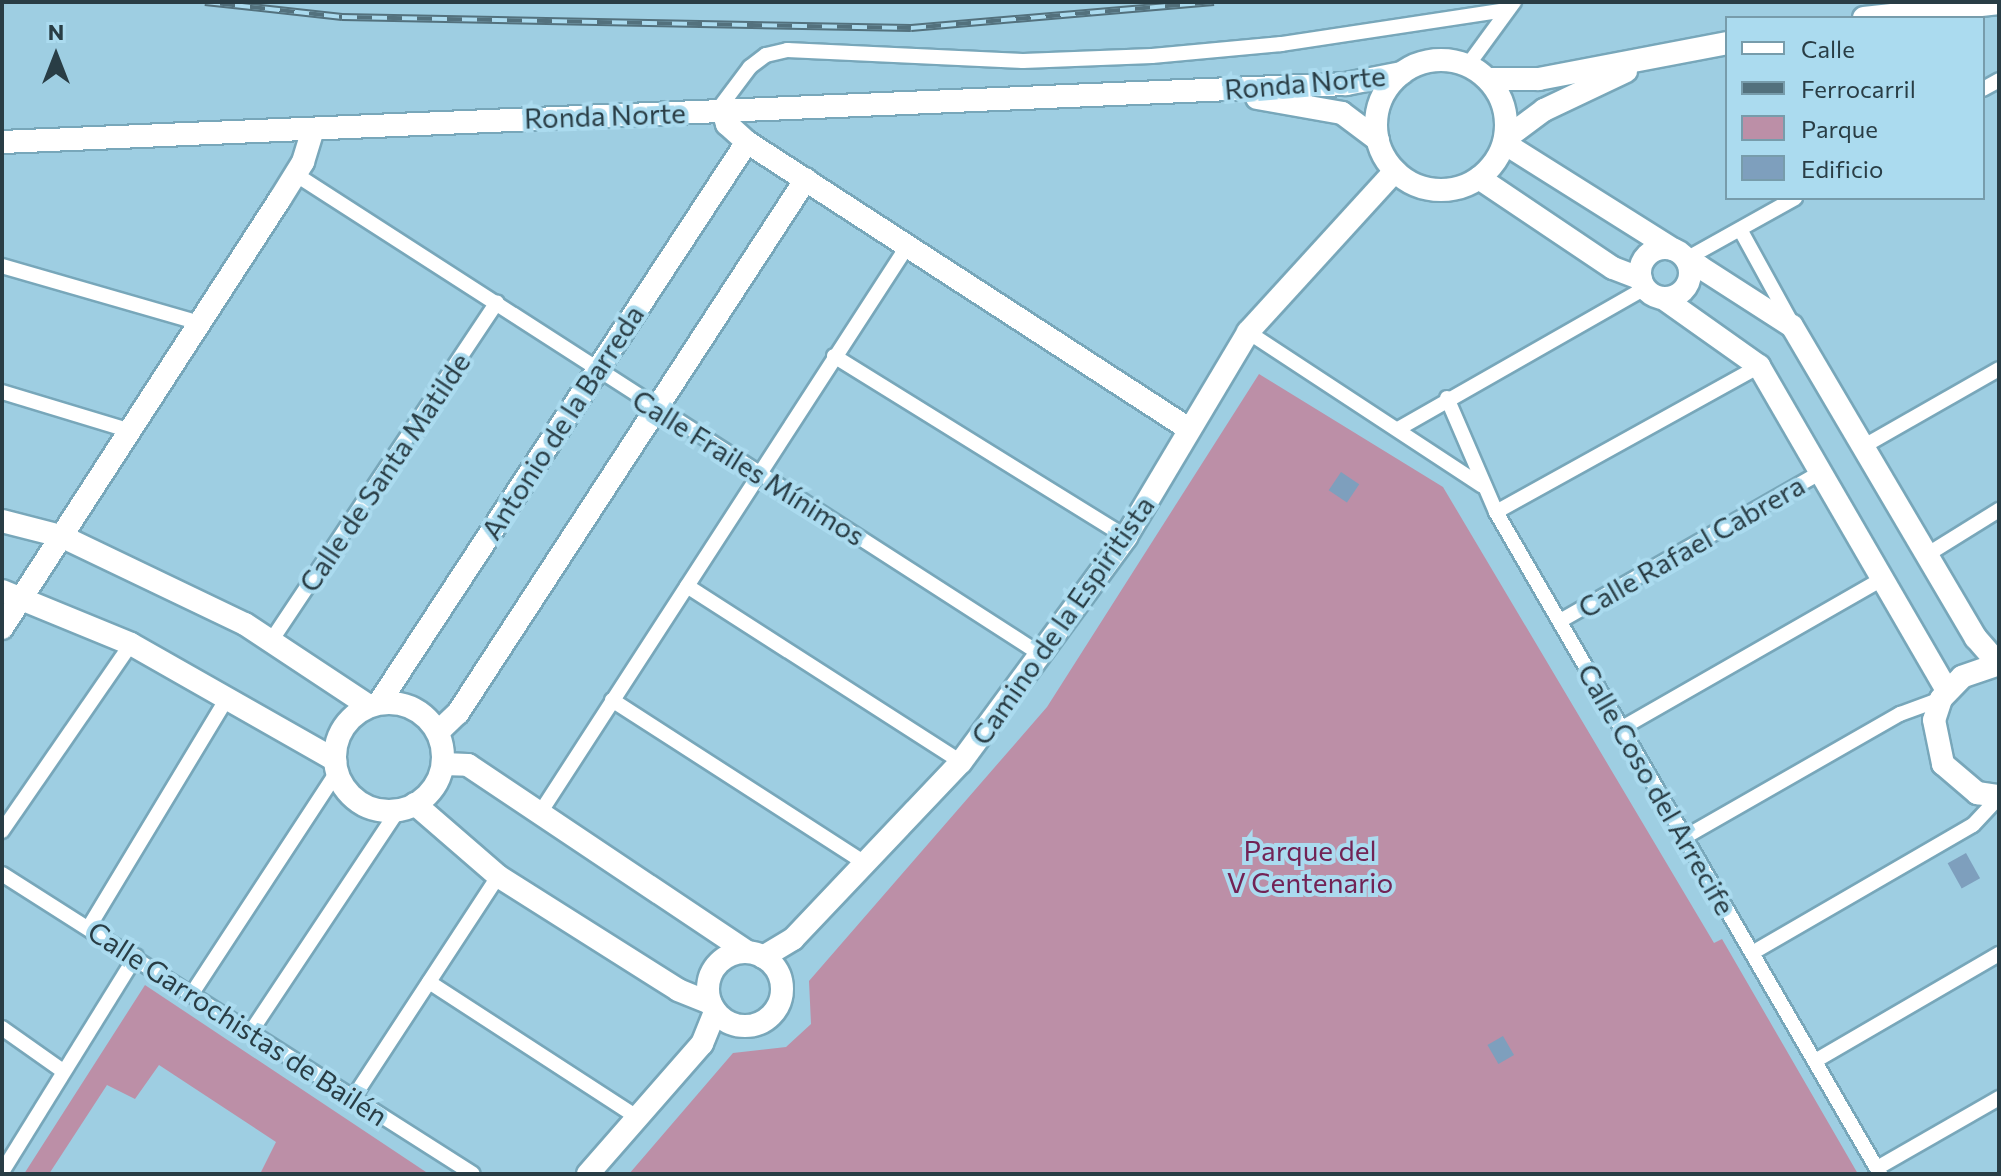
<!DOCTYPE html>
<meta charset="utf-8">
<style>
body{margin:0}
#map{position:relative;width:2001px;height:1176px;overflow:hidden;background:#9ecee2;font-family:Commissioner,sans-serif}
div>[style]{position:absolute}
.green>*{inset:0;background:#bc8fa7}
.building>*{inset:0;background:#7e9fbd;transform-origin:0 0}
.roads{filter:drop-shadow(2px 0 #78a7ba) drop-shadow(-2px 0 #78a7ba) drop-shadow(0 2px #78a7ba) drop-shadow(0 -2px #78a7ba)}
.street>*{height:14px;margin:-7px;padding:0 7px;transform-origin:7px;border-radius:7px;background:#fff}
.secondary>*{height:22px;margin:-11px;padding:0 11px;transform-origin:11px;border-radius:11px;background:#fff}
.secondary>.ring{margin:-11px;padding:0;box-sizing:content-box;background:none;border:22px solid #fff;border-radius:50%}
.rail>*{height:8px;margin-top:-4px;transform-origin:0;background:repeating-linear-gradient(90deg,#abdbef 0 15px,#53717d 0 30px);box-sizing:border-box;border-block:2px solid #53717d}
span{translate:-50% -50%;white-space:nowrap;text-align:center;line-height:1.15;-webkit-text-stroke:8px #abdbef;paint-order:stroke}
.street-label{font-size:28px;color:#293d45}
.park-label{font-size:28px;color:#722355}
.frame{position:absolute;inset:0;border:4px solid #293d45;pointer-events:none}
.legend{position:absolute;left:1725px;top:16px;width:260px;height:184px;box-sizing:border-box;background:#abdbef;border:2px solid #779cab;margin:0;padding:10px 14px;list-style:none;font-size:24px;color:#293d45}
.legend li{display:flex;align-items:center;gap:16px;height:40px}
.legend b{width:40px;border:2px solid #779cab}
.north{position:absolute;left:16px;top:16px;width:80px;height:80px;-webkit-text-stroke:6px #abdbef;paint-order:stroke;rotate:0deg;font-size:22px;font-weight:700;line-height:32px;text-align:center;color:#293d45}
.north::after{content:'';display:block;margin:auto;width:28px;height:36px;background:#293d45;clip-path:polygon(50% 0,100% 100%,50% 72%,0 100%)}
</style>
<div id="map">
<div class="green">
<i style="clip-path:polygon(1259px 374px,1443px 487px,1714px 943px,1722px 939px,1858px 1174px,629px 1174px,733px 1053px,786px 1047px,811px 1024px,809px 981px,1047px 707px)"></i>
<i style="clip-path:polygon(145px 985px,166px 999px,429px 1174px,260px 1174px,276px 1142px,159px 1065px,135px 1099px,107px 1085px,49px 1174px,24px 1174px)"></i>
</div>
<div class="building">
<i style="left:1341px;top:472px;width:22px;height:22px;rotate:34deg"></i>
<i style="left:1966px;top:853px;width:29px;height:21px;rotate:61deg"></i>
<i style="left:1503px;top:1036px;width:22px;height:18px;rotate:60deg"></i>
</div>
<div class="roads">
<div class="street">
<i style="left:1468px;top:65px;width:78px;rotate:-53.9deg"></i>
<i style="left:1983px;top:89px;width:18px;rotate:-29deg"></i>
<i style="left:717px;top:111px;width:55px;rotate:-53.1deg"></i>
<i style="left:750px;top:67px;width:20px;rotate:-37deg"></i>
<i style="left:766px;top:55px;width:22px;rotate:-13deg"></i>
<i style="left:787px;top:50px;width:236px;rotate:2.7deg"></i>
<i style="left:1023px;top:61px;width:129px;rotate:-2.2deg"></i>
<i style="left:1152px;top:56px;width:130px;rotate:-5.3deg"></i>
<i style="left:1281px;top:44px;width:228px;rotate:-8.6deg"></i>
<i style="left:295px;top:174px;width:888px;rotate:32.78deg"></i>
<i style="left:1741px;top:231px;width:104px;rotate:61.2deg"></i>
<i style="left:1686px;top:259px;width:125px;rotate:-29.2deg"></i>
<i style="left:2px;top:266px;width:206px;rotate:16.1deg"></i>
<i style="left:1248px;top:332px;width:280px;rotate:33.3deg"></i>
<i style="left:834px;top:356px;width:344px;rotate:31.8deg"></i>
<i style="left:2px;top:392px;width:132px;rotate:16.8deg"></i>
<i style="left:1447px;top:398px;width:124px;rotate:66.7deg"></i>
<i style="left:1496px;top:512px;width:765px;rotate:59.88deg"></i>
<i style="left:1398px;top:429px;width:284px;rotate:-29.7deg"></i>
<i style="left:1864px;top:446px;width:155px;rotate:-29.7deg"></i>
<i style="left:1496px;top:512px;width:301px;rotate:-29deg"></i>
<i style="left:1928px;top:554px;width:84px;rotate:-31.8deg"></i>
<i style="left:687px;top:586px;width:326px;rotate:32.7deg"></i>
<i style="left:1560px;top:621px;width:303px;rotate:-29.7deg"></i>
<i style="left:271px;top:641px;width:407px;rotate:-56.3deg"></i>
<i style="left:612px;top:700px;width:301px;rotate:32.8deg"></i>
<i style="left:1622px;top:728px;width:302px;rotate:-29.8deg"></i>
<i style="left:540px;top:813px;width:677px;rotate:-57.06deg"></i>
<i style="left:2px;top:831px;width:227px;rotate:-55.4deg"></i>
<i style="left:1685px;top:837px;width:248px;rotate:-29.8deg"></i>
<i style="left:1900px;top:714px;width:44px;rotate:-20.1deg"></i>
<i style="left:2px;top:874px;width:558px;rotate:32.49deg"></i>
<i style="left:89px;top:927px;width:267px;rotate:-58.9deg"></i>
<i style="left:1752px;top:953px;width:255px;rotate:-30.1deg"></i>
<i style="left:1973px;top:825px;width:38px;rotate:-47deg"></i>
<i style="left:429px;top:982px;width:248px;rotate:33deg"></i>
<i style="left:191px;top:995px;width:267px;rotate:-56.8deg"></i>
<i style="left:2px;top:1028px;width:75px;rotate:35.2deg"></i>
<i style="left:252px;top:1030px;width:264px;rotate:-56.4deg"></i>
<i style="left:1815px;top:1061px;width:213px;rotate:-30.2deg"></i>
<i style="left:353px;top:1098px;width:265px;rotate:-56.8deg"></i>
<i style="left:1877px;top:1168px;width:141px;rotate:-29.8deg"></i>
<i style="left:2px;top:1172px;width:254px;rotate:-58.2deg"></i>
</div>
<div class="secondary">
<i style="left:1864px;top:18px;width:136px;rotate:-6.3deg"></i>
<i class="ring" style="left:1376px;top:60px;width:108px;height:108px"></i>
<i style="left:1488px;top:79px;width:51px"></i>
<i style="left:1539px;top:79px;width:191px;rotate:-10.8deg"></i>
<i style="left:1257px;top:98px;width:86px;rotate:10deg"></i>
<i style="left:1342px;top:113px;width:45px;rotate:36.9deg"></i>
<i style="left:723px;top:111px;width:14px;rotate:73deg"></i>
<i style="left:727px;top:124px;width:27px;rotate:42deg"></i>
<i style="left:747px;top:142px;width:527px;rotate:33deg"></i>
<i style="left:1505px;top:139px;width:49px;rotate:-36.6deg"></i>
<i style="left:1544px;top:110px;width:91px;rotate:-25.4deg"></i>
<i style="left:2px;top:142px;width:1345px;rotate:-2.47deg"></i>
<i style="left:1346px;top:84px;width:57px;rotate:-11.1deg"></i>
<i style="left:1504px;top:143px;width:199px;rotate:32.2deg"></i>
<i style="left:1479px;top:178px;width:161px;rotate:33.9deg"></i>
<i style="left:1613px;top:268px;width:30px;rotate:21deg"></i>
<i class="ring" style="left:1640px;top:248px;width:28px;height:28px"></i>
<i style="left:1689px;top:265px;width:11px;rotate:10deg"></i>
<i style="left:1700px;top:267px;width:109px;rotate:32.7deg"></i>
<i style="left:1792px;top:326px;width:362px;rotate:59.5deg"></i>
<i style="left:1976px;top:638px;width:35px;rotate:49deg"></i>
<i style="left:1663px;top:298px;width:118px;rotate:35.3deg"></i>
<i style="left:1759px;top:366px;width:375px;rotate:59.9deg"></i>
<i style="left:2px;top:521px;width:61px;rotate:14.3deg"></i>
<i style="left:61px;top:536px;width:204px;rotate:25.6deg"></i>
<i style="left:245px;top:624px;width:149px;rotate:33.5deg"></i>
<i style="left:2px;top:591px;width:139px;rotate:22.3deg"></i>
<i style="left:131px;top:644px;width:235px;rotate:29.6deg"></i>
<i style="left:2px;top:628px;width:511px;rotate:-57.06deg"></i>
<i style="left:280px;top:199px;width:44px;rotate:-58.1deg"></i>
<i style="left:303px;top:162px;width:34px;rotate:-73deg"></i>
<i style="left:1999px;top:664px;width:39px;rotate:161deg"></i>
<i style="left:1962px;top:677px;width:30px;rotate:134deg"></i>
<i style="left:1941px;top:699px;width:22px;rotate:108deg"></i>
<i style="left:1934px;top:720px;width:45px;rotate:78.4deg"></i>
<i style="left:1943px;top:764px;width:45px;rotate:40.5deg"></i>
<i style="left:1977px;top:793px;width:22px;rotate:8deg"></i>
<i style="left:379px;top:703px;width:671px;rotate:-56.74deg"></i>
<i class="ring" style="left:335px;top:703px;width:86px;height:86px"></i>
<i style="left:438px;top:732px;width:28px;rotate:-44deg"></i>
<i style="left:458px;top:713px;width:637px;rotate:-56.91deg"></i>
<i style="left:443px;top:764px;width:25px;rotate:2deg"></i>
<i style="left:468px;top:765px;width:336px;rotate:33.8deg"></i>
<i style="left:415px;top:804px;width:110px;rotate:40.9deg"></i>
<i style="left:498px;top:876px;width:213px;rotate:32.3deg"></i>
<i style="left:678px;top:990px;width:35px;rotate:22deg"></i>
<i class="ring" style="left:708px;top:952px;width:52px;height:52px"></i>
<i style="left:763px;top:957px;width:35px;rotate:-31deg"></i>
<i style="left:793px;top:939px;width:244px;rotate:-46.5deg"></i>
<i style="left:961px;top:762px;width:279px;rotate:-53.7deg"></i>
<i style="left:1126px;top:537px;width:239px;rotate:-59.2deg"></i>
<i style="left:1248px;top:332px;width:218px;rotate:-47.6deg"></i>
<i style="left:588px;top:1174px;width:173px;rotate:-48.8deg"></i>
<i style="left:702px;top:1044px;width:35px;rotate:-68deg"></i>
</div>
</div>
<div class="rail">
<i style="left:205px;top:2px;width:138px;rotate:6.2deg"></i>
<i style="left:342px;top:17px;width:569px;rotate:1.11deg"></i>
<i style="left:911px;top:28px;width:304px;rotate:-4.9deg"></i>
</div>
<div class="street-label">
<span style="left:1305px;top:82px;rotate:-5deg">Ronda Norte</span>
<span style="left:605px;top:115px;rotate:-2deg">Ronda Norte</span>
<span style="left:562px;top:422px;rotate:-57deg">Antonio de la Barreda</span>
<span style="left:749px;top:467px;rotate:32deg">Calle Frailes Mínimos</span>
<span style="left:384px;top:472px;rotate:-56deg">Calle de Santa Matilde</span>
<span style="left:1691px;top:546px;rotate:-30deg">Calle Rafael Cabrera</span>
<span style="left:1062px;top:620px;rotate:-55deg">Camino de la Espiritista</span>
<span style="left:1657px;top:789px;rotate:60deg">Calle Coso del Arrecife</span>
<span style="left:238px;top:1023px;rotate:33deg">Calle Garrochistas de Bailén</span>
</div>
<div class="park-label">
<span style="left:1310px;top:866px">Parque del<br>V Centenario</span>
</div>
<div class="frame"></div>
<ul class="legend">
<li><b style="height:10px;background:#fff"></b>Calle</li>
<li><b style="height:10px;background:#53717d"></b>Ferrocarril</li>
<li><b style="height:22px;background:#bc8fa7"></b>Parque</li>
<li><b style="height:22px;background:#7e9fbd"></b>Edificio</li>
</ul>
<div class="north">N</div>
</div>
